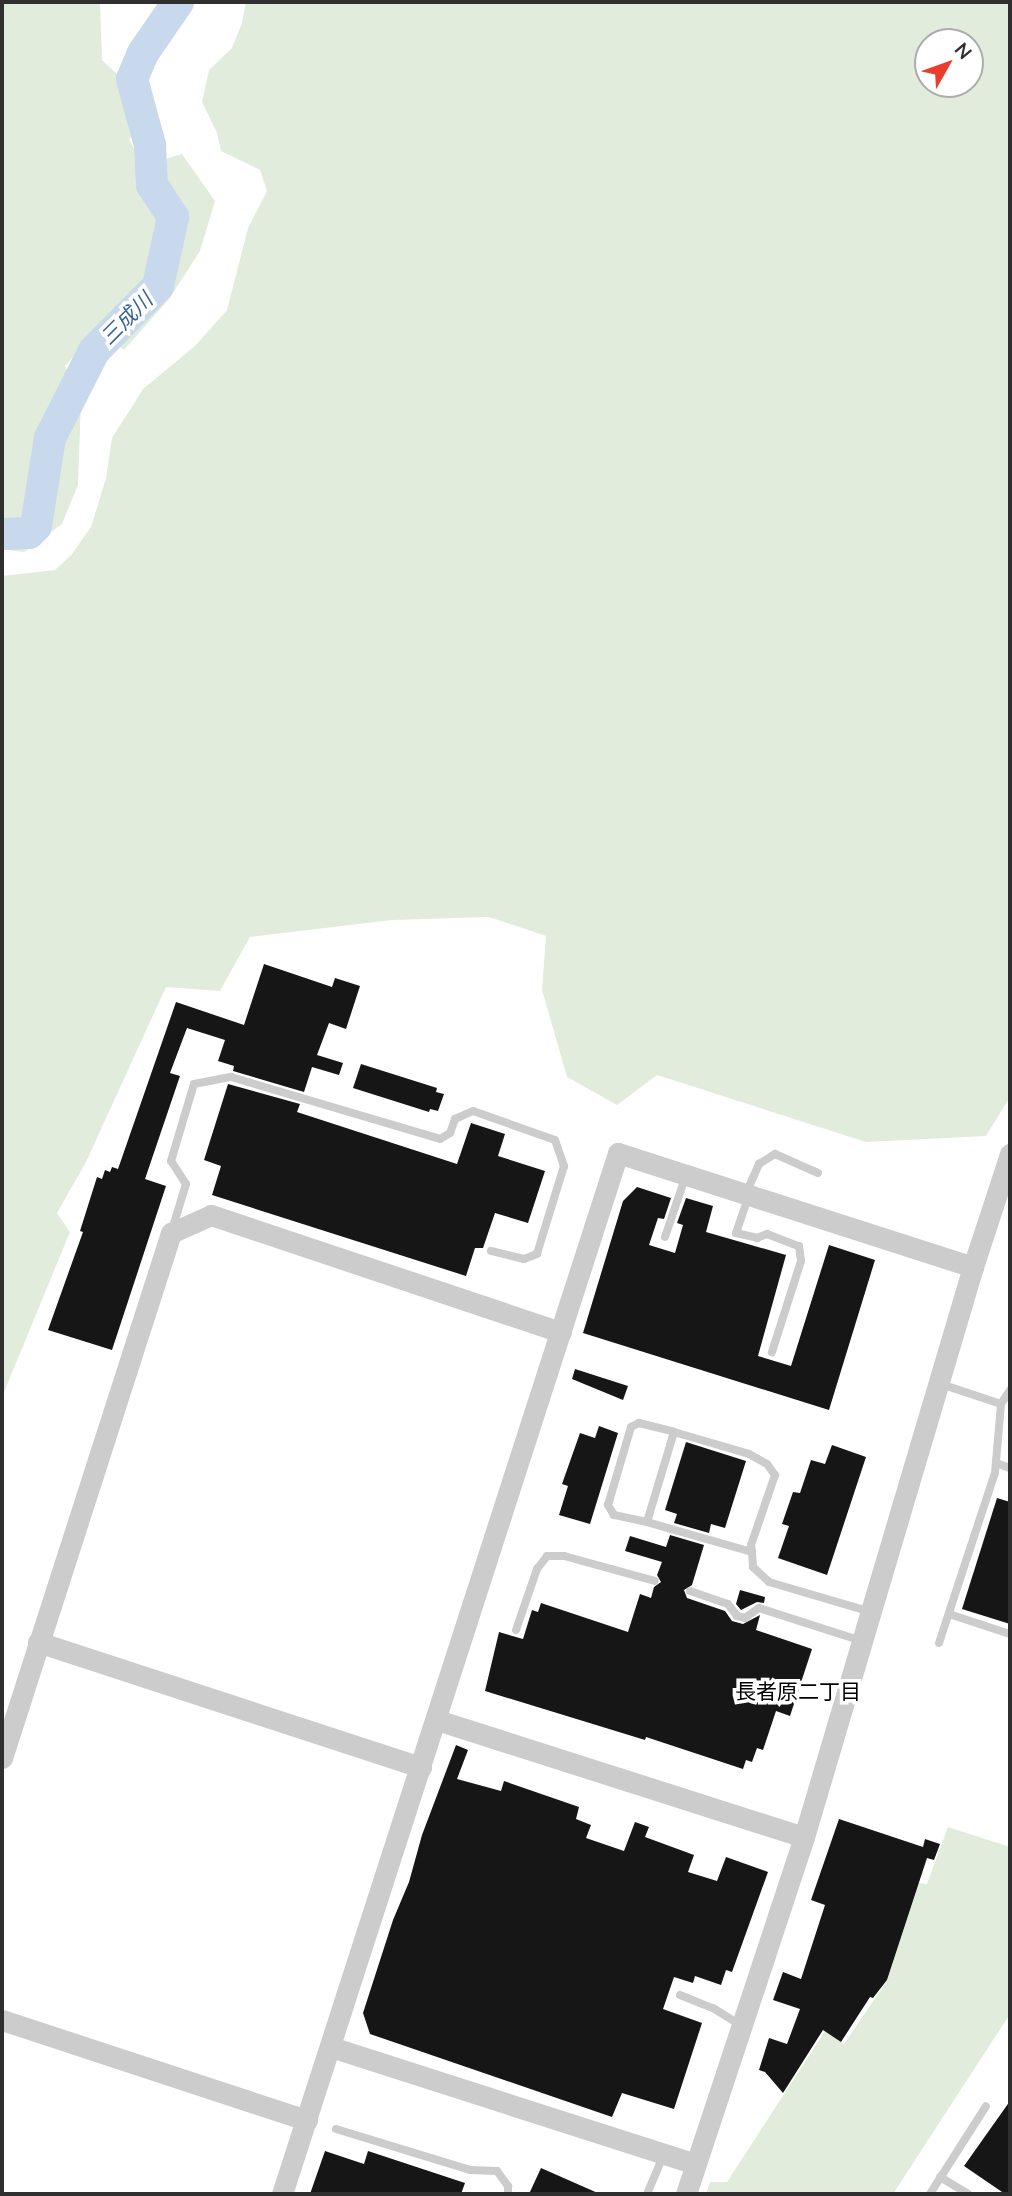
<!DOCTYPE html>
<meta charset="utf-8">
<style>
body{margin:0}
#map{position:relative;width:1012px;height:2196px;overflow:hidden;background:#fff;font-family:Mulish,"Noto Sans JP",sans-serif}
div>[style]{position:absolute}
.green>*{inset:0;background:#e2ecdc}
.river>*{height:32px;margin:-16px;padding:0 16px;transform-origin:16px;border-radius:16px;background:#c8d8ed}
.building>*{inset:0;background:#161616}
.service>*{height:8px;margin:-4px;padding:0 4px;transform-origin:4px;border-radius:4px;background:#ccc}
.tertiary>*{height:21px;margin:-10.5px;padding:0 10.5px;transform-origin:10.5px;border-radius:10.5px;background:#ccc}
span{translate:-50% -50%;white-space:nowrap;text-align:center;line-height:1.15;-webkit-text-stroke:7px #fff;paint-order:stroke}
.water-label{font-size:21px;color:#3a6293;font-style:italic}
.neighbourhood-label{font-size:21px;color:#000}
.frame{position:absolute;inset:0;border:4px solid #2f2f2f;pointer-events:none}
.north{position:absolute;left:914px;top:28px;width:70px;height:70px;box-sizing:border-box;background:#fff;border:2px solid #acacac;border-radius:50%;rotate:50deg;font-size:19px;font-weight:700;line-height:28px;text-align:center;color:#2f2f2f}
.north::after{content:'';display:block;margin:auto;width:24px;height:32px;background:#e93e2d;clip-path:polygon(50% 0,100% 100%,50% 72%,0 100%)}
</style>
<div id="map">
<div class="green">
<i style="clip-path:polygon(2px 2px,100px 2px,102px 60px,134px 90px,149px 129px,129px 139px,143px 166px,182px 154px,215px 201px,200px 251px,169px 299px,124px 350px,98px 329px,65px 366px,81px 402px,78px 485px,62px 524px,24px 552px,2px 549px)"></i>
<i style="clip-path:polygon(evenodd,246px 2px,1010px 2px,1010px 1097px,986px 1136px,866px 1142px,657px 1075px,617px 1105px,567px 1077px,542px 990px,546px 936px,489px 917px,392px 920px,250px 937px,220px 991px,166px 987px,86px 1162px,57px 1213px,70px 1232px,2px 1397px,2px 576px,55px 570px,72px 554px,91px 527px,106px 478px,112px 438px,143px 389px,195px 346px,227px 310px,248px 228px,267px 191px,260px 170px,221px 151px,217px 133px,202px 102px,209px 70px,232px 48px,242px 23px,246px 2px,928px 42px,970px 42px,970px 84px,928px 84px,928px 42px)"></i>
<i style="clip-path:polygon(948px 1827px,1010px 1847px,1010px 2014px,893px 2194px,706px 2194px,710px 2182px,727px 2182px,825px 2031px,844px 2044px,887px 1981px,919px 1883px,927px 1884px)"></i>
</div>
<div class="river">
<i style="left:2px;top:534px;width:27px;rotate:-2deg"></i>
<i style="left:29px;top:533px;width:10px;rotate:-45deg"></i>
<i style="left:36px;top:526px;width:89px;rotate:-81deg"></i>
<i style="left:50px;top:438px;width:97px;rotate:-63.2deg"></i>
<i style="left:94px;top:351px;width:91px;rotate:-45.4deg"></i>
<i style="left:158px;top:286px;width:71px;rotate:-77.7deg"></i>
<i style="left:173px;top:217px;width:38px;rotate:-123deg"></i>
<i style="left:152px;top:185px;width:40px;rotate:-92.9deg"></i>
<i style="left:150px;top:145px;width:68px;rotate:-105.3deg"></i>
<i style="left:132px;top:79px;width:28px;rotate:-67deg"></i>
<i style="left:143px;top:53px;width:62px;rotate:-55.5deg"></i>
</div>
<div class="building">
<i style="clip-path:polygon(264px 964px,332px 987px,335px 978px,360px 986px,346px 1029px,329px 1023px,317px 1055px,343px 1063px,339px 1075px,312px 1067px,304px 1092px,233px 1071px,234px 1066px,218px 1061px,225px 1040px,187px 1028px,170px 1073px,180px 1076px,145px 1179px,166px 1186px,112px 1350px,48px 1330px,83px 1232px,80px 1231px,97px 1177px,102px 1179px,105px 1170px,110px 1172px,112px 1167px,118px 1169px,176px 1002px,244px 1025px)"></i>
<i style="clip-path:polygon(361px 1064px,437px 1088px,436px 1092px,444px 1094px,438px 1111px,430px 1109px,429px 1112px,353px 1088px)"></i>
<i style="clip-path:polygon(228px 1084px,300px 1104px,297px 1112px,457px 1164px,471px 1123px,505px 1134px,498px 1156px,545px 1171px,528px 1223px,495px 1213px,483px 1248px,475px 1248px,466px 1276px,212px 1195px,221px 1166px,204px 1160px)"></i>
<i style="clip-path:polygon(637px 1187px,671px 1198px,664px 1219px,658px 1218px,649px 1245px,675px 1253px,683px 1225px,677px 1223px,686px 1198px,713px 1206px,706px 1232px,786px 1255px,758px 1356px,791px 1366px,829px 1245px,875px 1260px,829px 1410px,583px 1333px,623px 1201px)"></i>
<i style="clip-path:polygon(575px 1369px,628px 1386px,623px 1400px,572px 1379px)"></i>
<i style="clip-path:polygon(599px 1426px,618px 1433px,590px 1524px,559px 1515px,568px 1486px,562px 1484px,580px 1433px,595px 1438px)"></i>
<i style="clip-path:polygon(686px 1442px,746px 1461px,725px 1528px,711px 1524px,709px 1533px,674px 1523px,677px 1514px,665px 1510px)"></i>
<i style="clip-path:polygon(832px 1445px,866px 1457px,827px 1575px,778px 1558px,789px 1526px,782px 1524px,793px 1492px,800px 1493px,811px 1460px,825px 1464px)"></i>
<i style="clip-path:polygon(997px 1498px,1010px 1502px,1010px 1624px,962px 1609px)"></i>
<i style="clip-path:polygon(670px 1535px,704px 1545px,692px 1585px,684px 1590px,687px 1598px,725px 1611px,732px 1621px,743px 1624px,760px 1615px,756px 1630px,812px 1649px,790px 1716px,776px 1711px,763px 1750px,757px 1748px,752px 1762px,746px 1760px,743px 1769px,646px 1737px,645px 1740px,485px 1691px,499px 1632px,523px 1639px,532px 1610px,538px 1612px,541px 1603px,628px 1632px,640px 1594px,651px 1598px,654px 1587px,661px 1582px,657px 1575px,662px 1562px,625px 1551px,630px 1536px,666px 1547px)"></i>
<i style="clip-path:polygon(740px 1590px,765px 1597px,764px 1603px,757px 1602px,741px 1610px,736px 1604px)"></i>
<i style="clip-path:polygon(456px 1745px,468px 1750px,457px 1779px,501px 1791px,504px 1781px,579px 1807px,576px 1819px,591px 1825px,586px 1838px,624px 1851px,635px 1822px,649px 1827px,645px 1837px,694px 1855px,688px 1872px,717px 1881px,726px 1857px,768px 1872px,732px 1972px,726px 1970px,721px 1985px,695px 1976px,693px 1983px,674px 1977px,663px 2009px,702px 2023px,674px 2109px,622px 2093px,612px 2117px,370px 2034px,363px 2013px,393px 1920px,409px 1882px,422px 1835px)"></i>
<i style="clip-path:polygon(839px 1819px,923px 1847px,925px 1839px,940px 1844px,934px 1860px,927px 1858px,887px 1980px,873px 1998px,870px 1997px,841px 2042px,823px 2030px,783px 2093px,765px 2072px,759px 2070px,769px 2038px,787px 2044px,800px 2009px,773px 2000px,783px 1972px,801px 1979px,825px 1905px,811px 1900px)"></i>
<i style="clip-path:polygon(1010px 2101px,1010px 2194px,1005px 2194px,964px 2166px)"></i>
<i style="clip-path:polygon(325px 2151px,364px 2164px,368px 2151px,465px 2183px,461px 2194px,310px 2194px)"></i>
<i style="clip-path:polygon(541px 2168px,600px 2194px,529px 2194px)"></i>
</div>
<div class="service">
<i style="left:747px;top:1191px;width:30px;rotate:-66deg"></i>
<i style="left:759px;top:1164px;width:19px;rotate:-32deg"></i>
<i style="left:775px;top:1154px;width:47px;rotate:23.8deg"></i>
<i style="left:748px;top:1198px;width:37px;rotate:109deg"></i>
<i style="left:736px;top:1233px;width:22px;rotate:13deg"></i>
<i style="left:757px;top:1238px;width:11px;rotate:-22deg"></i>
<i style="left:767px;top:1234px;width:34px;rotate:21deg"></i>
<i style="left:799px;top:1246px;width:15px;rotate:82deg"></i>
<i style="left:801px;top:1261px;width:96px;rotate:107.7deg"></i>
<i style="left:172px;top:1230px;width:48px;rotate:-73.1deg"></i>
<i style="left:186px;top:1184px;width:27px;rotate:-123deg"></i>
<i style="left:171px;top:1161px;width:80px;rotate:-73.4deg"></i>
<i style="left:194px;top:1084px;width:38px;rotate:-11deg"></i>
<i style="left:231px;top:1077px;width:218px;rotate:16.5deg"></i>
<i style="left:440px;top:1139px;width:12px;rotate:-31deg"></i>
<i style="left:450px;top:1133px;width:15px;rotate:-70deg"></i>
<i style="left:455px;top:1119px;width:20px;rotate:-24deg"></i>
<i style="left:473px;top:1111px;width:87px;rotate:19.5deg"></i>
<i style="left:555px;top:1140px;width:28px;rotate:71deg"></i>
<i style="left:564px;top:1166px;width:92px;rotate:107.1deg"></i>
<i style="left:537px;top:1254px;width:14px;rotate:159deg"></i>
<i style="left:524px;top:1259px;width:34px;rotate:-166deg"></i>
<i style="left:665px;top:1237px;width:65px;rotate:-71.3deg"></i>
<i style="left:1001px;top:1404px;width:17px;rotate:-57deg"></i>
<i style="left:996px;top:1463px;width:15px;rotate:20deg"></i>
<i style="left:647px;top:1522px;width:34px;rotate:-168deg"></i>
<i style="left:614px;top:1515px;width:12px;rotate:-121deg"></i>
<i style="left:608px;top:1505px;width:81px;rotate:-73.6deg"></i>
<i style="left:631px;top:1427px;width:9px;rotate:-27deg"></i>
<i style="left:639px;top:1423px;width:36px;rotate:14deg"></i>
<i style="left:752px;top:1552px;width:109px;rotate:-164.1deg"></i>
<i style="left:647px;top:1522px;width:94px;rotate:-73.3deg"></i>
<i style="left:674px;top:1432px;width:78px;rotate:16.3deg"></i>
<i style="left:749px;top:1454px;width:21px;rotate:29deg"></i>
<i style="left:767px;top:1464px;width:14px;rotate:54deg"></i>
<i style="left:775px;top:1475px;width:74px;rotate:108.9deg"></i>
<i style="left:751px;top:1545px;width:7px;rotate:82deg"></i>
<i style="left:752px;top:1552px;width:15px;rotate:86deg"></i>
<i style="left:753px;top:1567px;width:22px;rotate:43deg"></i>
<i style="left:769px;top:1582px;width:106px;rotate:16.4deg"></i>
<i style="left:690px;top:1591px;width:40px;rotate:18.9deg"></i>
<i style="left:728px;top:1604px;width:15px;rotate:53deg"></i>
<i style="left:737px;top:1616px;width:8px;rotate:14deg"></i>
<i style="left:745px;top:1618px;width:17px;rotate:-36deg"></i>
<i style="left:759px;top:1608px;width:108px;rotate:17.8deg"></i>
<i style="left:949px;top:1614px;width:64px;rotate:18.2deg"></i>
<i style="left:516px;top:1630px;width:65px;rotate:-71deg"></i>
<i style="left:537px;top:1569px;width:16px;rotate:-52deg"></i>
<i style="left:547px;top:1556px;width:17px"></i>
<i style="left:564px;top:1556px;width:94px;rotate:15.4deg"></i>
<i style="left:939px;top:1643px;width:179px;rotate:-71.8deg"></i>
<i style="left:995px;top:1473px;width:69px;rotate:-85deg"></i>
<i style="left:1001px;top:1404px;width:63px;rotate:-161.6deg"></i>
<i style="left:680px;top:1995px;width:35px;rotate:22deg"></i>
<i style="left:713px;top:2008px;width:31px;rotate:32deg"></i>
<i style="left:336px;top:2129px;width:140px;rotate:17deg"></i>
<i style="left:470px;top:2170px;width:27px;rotate:2deg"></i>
<i style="left:497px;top:2171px;width:19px;rotate:54deg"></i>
<i style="left:508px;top:2186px;width:8px;rotate:90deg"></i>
<i style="left:940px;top:2177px;width:33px;rotate:31deg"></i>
<i style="left:647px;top:2194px;width:43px;rotate:-67deg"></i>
<i style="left:930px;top:2194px;width:104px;rotate:-57.5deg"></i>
</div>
<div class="tertiary">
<i style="left:38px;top:1642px;width:403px;rotate:18.1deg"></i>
<i style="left:437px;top:1720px;width:385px;rotate:17.7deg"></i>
<i style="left:2px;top:1758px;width:552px;rotate:-72.16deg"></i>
<i style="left:171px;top:1233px;width:44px;rotate:-24.2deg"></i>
<i style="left:211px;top:1215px;width:369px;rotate:18.5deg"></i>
<i style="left:2px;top:2020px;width:321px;rotate:18.2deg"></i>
<i style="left:331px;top:2047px;width:383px;rotate:17.8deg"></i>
<i style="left:282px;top:2194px;width:1094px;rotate:-72.11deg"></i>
<i style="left:618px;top:1153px;width:373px;rotate:17.8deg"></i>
<i style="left:686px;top:2194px;width:376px;rotate:-71.7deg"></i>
<i style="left:804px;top:1837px;width:595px;rotate:-73.49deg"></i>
<i style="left:973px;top:1267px;width:119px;rotate:-71.9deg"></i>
</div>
<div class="water-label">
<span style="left:126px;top:318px;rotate:-45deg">三成川</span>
</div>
<div class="neighbourhood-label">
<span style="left:798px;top:1691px">長者原二丁目</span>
</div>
<div class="frame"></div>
<div class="north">N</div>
</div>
